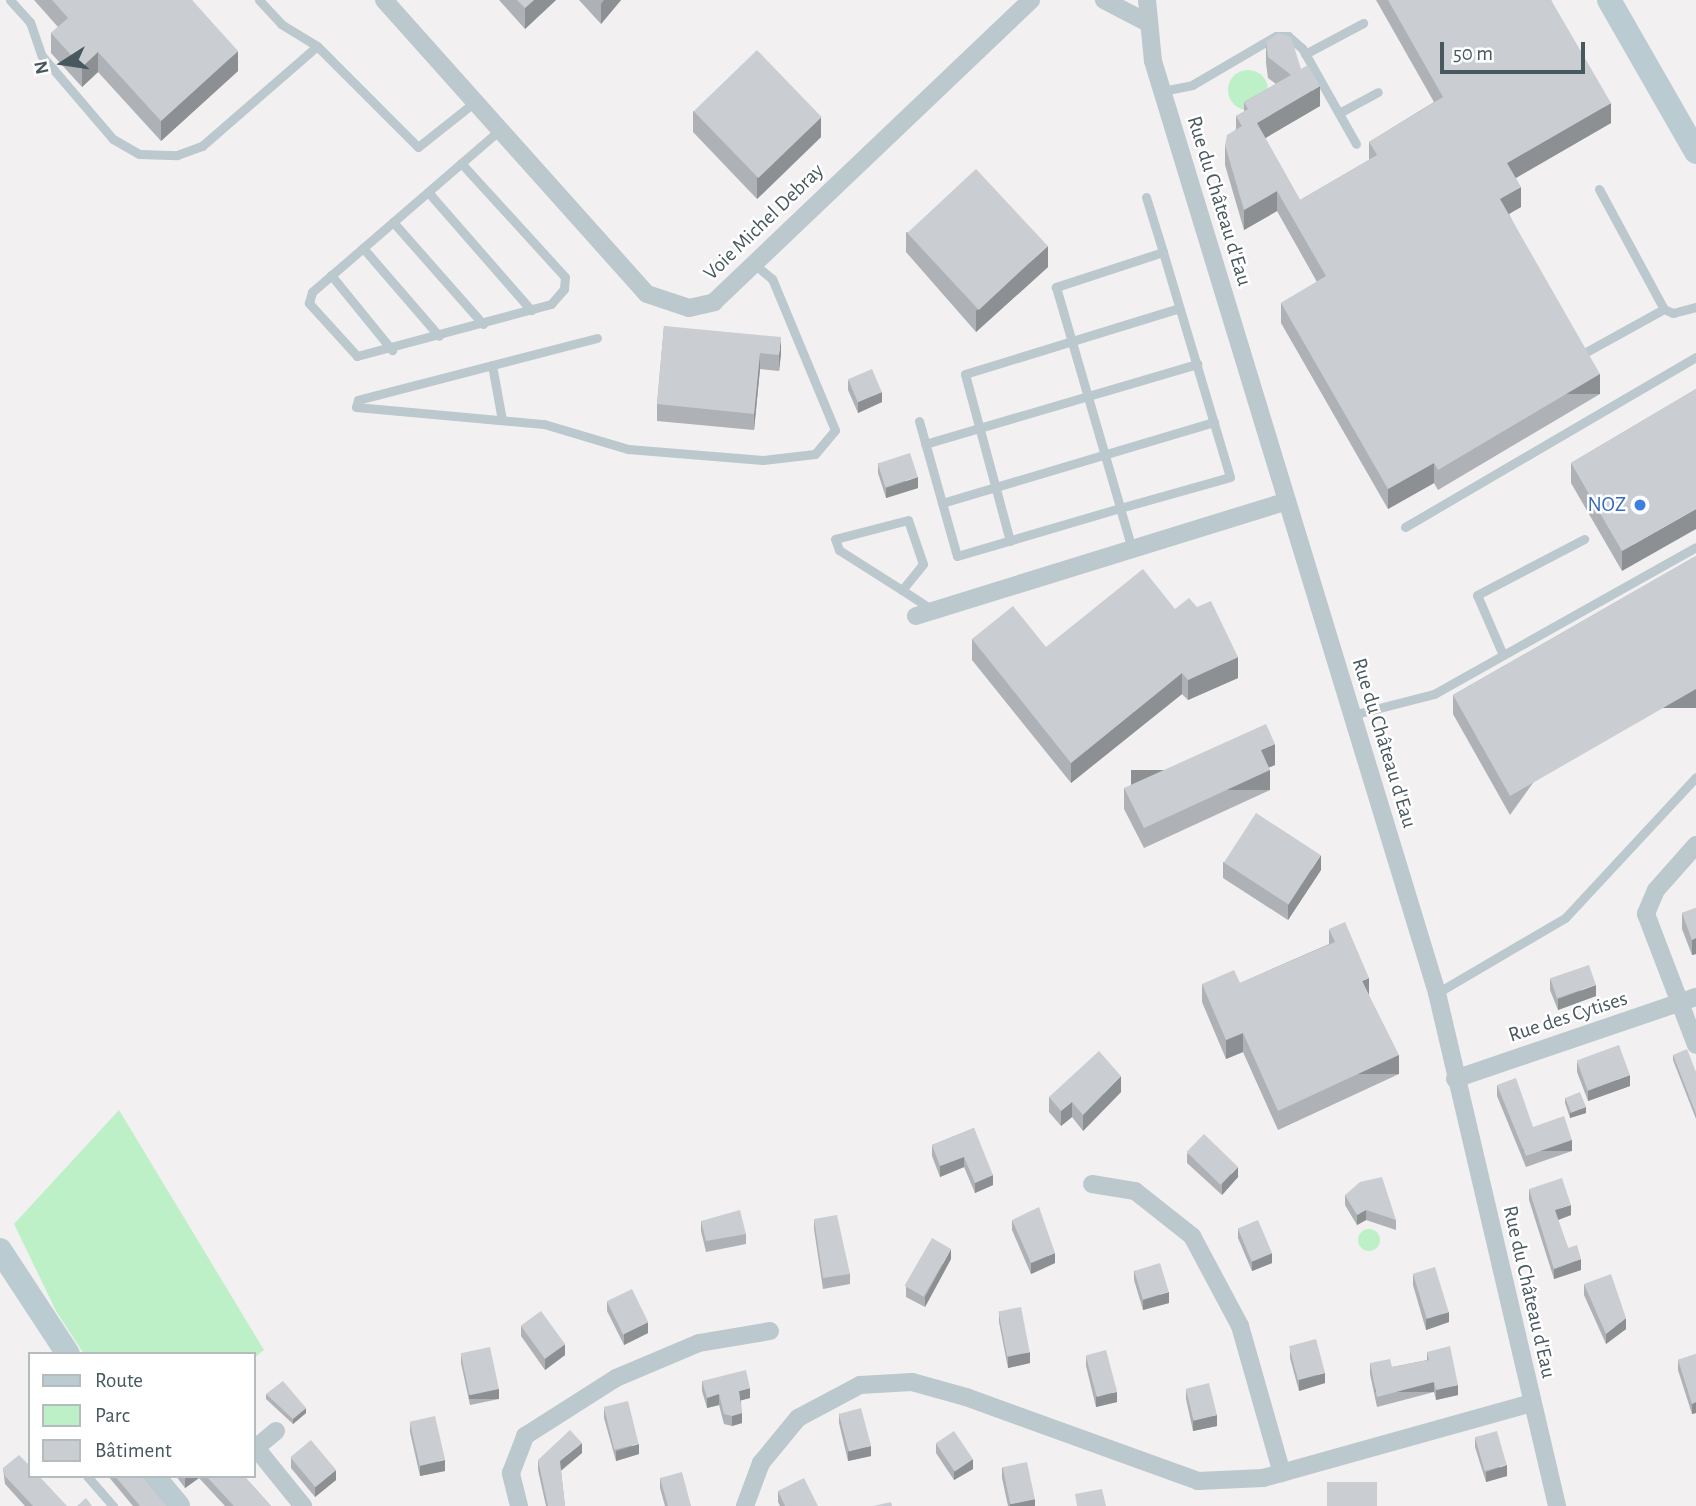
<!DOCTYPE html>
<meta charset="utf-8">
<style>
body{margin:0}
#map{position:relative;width:1696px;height:1506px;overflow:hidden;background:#f2f0f0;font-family:"Alegreya Sans",sans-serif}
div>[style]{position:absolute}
.green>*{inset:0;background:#bef0c8}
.round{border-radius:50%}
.lane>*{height:9px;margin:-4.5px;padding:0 4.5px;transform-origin:4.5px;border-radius:4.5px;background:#bbc8cd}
.street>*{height:18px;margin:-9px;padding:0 9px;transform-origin:9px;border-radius:9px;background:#bbc8cd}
.secondary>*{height:24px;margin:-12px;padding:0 12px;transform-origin:12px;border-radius:12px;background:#bbcbd2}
.wall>*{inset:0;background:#aeb1b5}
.shaded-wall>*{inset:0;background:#8d9093;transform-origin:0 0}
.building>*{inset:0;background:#caced2;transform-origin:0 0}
.dots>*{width:19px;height:19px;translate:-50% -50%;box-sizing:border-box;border:4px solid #fff;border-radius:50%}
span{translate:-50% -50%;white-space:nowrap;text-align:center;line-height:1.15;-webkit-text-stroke:5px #fff;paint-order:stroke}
.street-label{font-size:21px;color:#47585e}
.shop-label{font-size:21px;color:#366cbe}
.right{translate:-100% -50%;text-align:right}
.legend{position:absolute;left:28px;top:1352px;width:228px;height:126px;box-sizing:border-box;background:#fff;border:2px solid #b5bcbf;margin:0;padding:9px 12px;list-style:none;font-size:21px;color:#47585e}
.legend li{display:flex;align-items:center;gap:14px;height:35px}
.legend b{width:35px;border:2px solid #b5bcbf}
.north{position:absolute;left:28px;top:28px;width:70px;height:70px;-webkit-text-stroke:5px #fff;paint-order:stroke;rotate:258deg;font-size:19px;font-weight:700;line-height:28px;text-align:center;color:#47585e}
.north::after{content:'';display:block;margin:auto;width:24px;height:32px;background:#47585e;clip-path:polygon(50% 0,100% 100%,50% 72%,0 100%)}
.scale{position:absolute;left:1440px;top:42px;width:145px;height:32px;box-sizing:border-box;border:4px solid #47585e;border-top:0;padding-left:9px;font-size:21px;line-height:24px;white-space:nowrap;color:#47585e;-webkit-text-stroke:5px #fff;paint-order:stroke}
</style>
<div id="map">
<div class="green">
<i class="round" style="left:1228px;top:70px;width:40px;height:40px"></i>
<i style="clip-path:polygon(119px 1110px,264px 1350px,254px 1358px,84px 1354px,56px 1311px,14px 1224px)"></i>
<i class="round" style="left:1358px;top:1229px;width:22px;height:22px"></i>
</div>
<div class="lane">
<i style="left:10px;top:0;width:30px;rotate:48deg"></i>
<i style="left:30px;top:22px;width:36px;rotate:71deg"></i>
<i style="left:42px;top:56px;width:109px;rotate:49.5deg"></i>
<i style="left:113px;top:139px;width:30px;rotate:30deg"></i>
<i style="left:139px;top:154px;width:38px;rotate:2deg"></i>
<i style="left:177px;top:155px;width:27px;rotate:-20deg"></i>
<i style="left:202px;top:146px;width:152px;rotate:-41deg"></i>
<i style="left:317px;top:46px;width:143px;rotate:45deg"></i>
<i style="left:418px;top:147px;width:74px;rotate:-38.4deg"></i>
<i style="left:259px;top:0;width:33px;rotate:47deg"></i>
<i style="left:281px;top:24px;width:42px;rotate:31.4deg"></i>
<i style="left:1305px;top:54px;width:66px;rotate:-28.1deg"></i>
<i style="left:1162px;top:91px;width:31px;rotate:-11deg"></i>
<i style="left:1192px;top:85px;width:97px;rotate:-30.3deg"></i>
<i style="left:1276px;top:36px;width:12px"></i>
<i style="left:1288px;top:36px;width:18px;rotate:41deg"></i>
<i style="left:1302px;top:48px;width:110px;rotate:60.6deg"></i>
<i style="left:1339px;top:113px;width:44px;rotate:-28.3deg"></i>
<i style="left:461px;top:163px;width:154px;rotate:47.6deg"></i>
<i style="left:565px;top:277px;width:12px;rotate:95deg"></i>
<i style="left:564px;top:289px;width:20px;rotate:131deg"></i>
<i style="left:551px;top:304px;width:201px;rotate:165deg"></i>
<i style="left:357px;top:356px;width:72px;rotate:-132.2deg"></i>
<i style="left:309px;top:303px;width:11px;rotate:-75deg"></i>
<i style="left:312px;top:292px;width:250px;rotate:-40.8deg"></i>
<i style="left:1599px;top:189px;width:136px;rotate:61.6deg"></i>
<i style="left:1664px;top:309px;width:10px;rotate:24deg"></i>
<i style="left:1673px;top:313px;width:24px;rotate:-15deg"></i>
<i style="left:428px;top:192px;width:157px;rotate:48.9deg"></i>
<i style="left:1146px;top:197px;width:58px;rotate:72.8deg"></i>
<i style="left:393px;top:222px;width:136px;rotate:48.6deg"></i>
<i style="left:363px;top:248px;width:116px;rotate:49.2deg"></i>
<i style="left:331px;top:275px;width:97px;rotate:50.9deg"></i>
<i style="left:597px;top:338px;width:247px;rotate:165.5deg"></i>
<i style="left:358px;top:400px;width:7px;rotate:106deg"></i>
<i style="left:356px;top:407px;width:189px;rotate:5.2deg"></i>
<i style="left:544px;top:424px;width:88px;rotate:16.6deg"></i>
<i style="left:628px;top:449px;width:135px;rotate:4.7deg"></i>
<i style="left:763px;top:460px;width:52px;rotate:-6.6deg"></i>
<i style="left:815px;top:454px;width:31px;rotate:-50deg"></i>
<i style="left:835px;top:430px;width:164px;rotate:-112.6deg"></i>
<i style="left:772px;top:279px;width:25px;rotate:-140deg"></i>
<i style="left:1586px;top:352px;width:89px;rotate:-28.9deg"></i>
<i style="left:492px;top:365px;width:56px;rotate:79.7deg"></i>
<i style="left:919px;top:421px;width:140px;rotate:74.3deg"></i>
<i style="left:957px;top:556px;width:170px;rotate:-16.4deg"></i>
<i style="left:1120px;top:508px;width:114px;rotate:-15.7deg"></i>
<i style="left:1230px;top:477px;width:235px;rotate:-106.6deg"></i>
<i style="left:1163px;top:252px;width:113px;rotate:161.9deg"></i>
<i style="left:1056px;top:287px;width:230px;rotate:73.8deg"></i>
<i style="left:1120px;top:508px;width:43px;rotate:73.7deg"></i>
<i style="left:925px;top:444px;width:284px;rotate:-16.4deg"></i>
<i style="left:942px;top:503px;width:284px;rotate:-16.6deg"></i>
<i style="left:1405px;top:527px;width:337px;rotate:-30.3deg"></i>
<i style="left:1010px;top:541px;width:173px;rotate:-105.1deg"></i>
<i style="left:965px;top:374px;width:224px;rotate:-17.1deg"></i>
<i style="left:902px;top:590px;width:33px;rotate:-51deg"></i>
<i style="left:923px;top:564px;width:46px;rotate:-108.8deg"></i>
<i style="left:908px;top:520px;width:75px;rotate:165.4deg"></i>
<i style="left:835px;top:539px;width:12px;rotate:70deg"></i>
<i style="left:839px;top:550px;width:75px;rotate:32.4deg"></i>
<i style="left:902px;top:590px;width:37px;rotate:33deg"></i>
<i style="left:1503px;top:655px;width:65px;rotate:-113.4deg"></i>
<i style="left:1477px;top:595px;width:121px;rotate:-27.6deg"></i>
<i style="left:1352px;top:715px;width:85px;rotate:-14.4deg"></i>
<i style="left:1434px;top:694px;width:300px;rotate:-29.3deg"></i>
<i style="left:1437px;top:993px;width:148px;rotate:-30.4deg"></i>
<i style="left:1565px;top:918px;width:192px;rotate:-47.1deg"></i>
<i style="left:87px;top:1476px;width:40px;rotate:49deg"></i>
</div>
<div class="street">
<i style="left:384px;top:0;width:394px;rotate:48.2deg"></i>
<i style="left:647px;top:294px;width:44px;rotate:18.4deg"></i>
<i style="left:689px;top:308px;width:26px;rotate:-13deg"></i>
<i style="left:714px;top:302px;width:438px;rotate:-43.6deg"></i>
<i style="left:1104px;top:0;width:47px;rotate:27.6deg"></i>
<i style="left:1147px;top:0;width:61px;rotate:84.4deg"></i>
<i style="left:1153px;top:61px;width:974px;rotate:73.05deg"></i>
<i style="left:1437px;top:993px;width:527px;rotate:76.83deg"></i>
<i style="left:916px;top:616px;width:388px;rotate:-17.2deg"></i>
<i style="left:1696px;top:845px;width:60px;rotate:131.6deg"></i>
<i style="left:1656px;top:890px;width:26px;rotate:113deg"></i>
<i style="left:1646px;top:914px;width:140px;rotate:69.1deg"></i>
<i style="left:1455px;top:1079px;width:255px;rotate:-18.8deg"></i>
<i style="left:1092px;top:1184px;width:44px;rotate:9.2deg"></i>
<i style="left:1135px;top:1191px;width:73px;rotate:38.3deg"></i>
<i style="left:1192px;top:1236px;width:102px;rotate:61.9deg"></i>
<i style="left:1240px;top:1326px;width:153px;rotate:74.1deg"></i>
<i style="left:276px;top:1431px;width:26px;rotate:140deg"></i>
<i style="left:256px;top:1448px;width:75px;rotate:51deg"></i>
<i style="left:519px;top:1506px;width:34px;rotate:-104deg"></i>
<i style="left:511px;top:1473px;width:40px;rotate:-69deg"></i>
<i style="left:525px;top:1436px;width:108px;rotate:-32.5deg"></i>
<i style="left:616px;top:1378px;width:90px;rotate:-22.9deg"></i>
<i style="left:699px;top:1343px;width:72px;rotate:-9.6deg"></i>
<i style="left:745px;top:1506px;width:46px;rotate:-69.6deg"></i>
<i style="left:761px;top:1463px;width:58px;rotate:-50.6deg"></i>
<i style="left:798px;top:1418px;width:70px;rotate:-28deg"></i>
<i style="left:860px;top:1385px;width:52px;rotate:-3.3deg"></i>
<i style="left:912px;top:1382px;width:56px;rotate:15.5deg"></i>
<i style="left:966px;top:1397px;width:247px;rotate:19.9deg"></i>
<i style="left:1198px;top:1481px;width:65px;rotate:-2.6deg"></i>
<i style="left:1263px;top:1478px;width:279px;rotate:-15.6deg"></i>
</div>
<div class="secondary">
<i style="left:1609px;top:0;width:175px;rotate:60.2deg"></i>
<i style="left:0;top:1250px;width:124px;rotate:56.8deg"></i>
<i style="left:153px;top:1476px;width:39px;rotate:50deg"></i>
</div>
<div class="wall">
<i style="clip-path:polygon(34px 0,192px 0,238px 71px,161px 141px,98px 72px,82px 87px,51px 53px,51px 33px,58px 27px)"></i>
<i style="clip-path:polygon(499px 0,556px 0,525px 29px)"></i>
<i style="clip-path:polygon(579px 0,621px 0,601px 24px)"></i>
<i style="clip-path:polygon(1376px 0,1551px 0,1611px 123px,1516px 178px,1521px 207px,1509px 214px,1600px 394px,1438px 490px,1434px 483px,1388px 509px,1281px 323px,1281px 303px,1317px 282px,1277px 211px,1244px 230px,1225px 165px,1225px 145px,1236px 129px,1236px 116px,1244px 112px,1244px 102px,1276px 84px,1268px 78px,1266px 63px,1266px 42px,1301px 69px,1320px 106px,1265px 138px,1300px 200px,1369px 160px,1369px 142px,1434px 102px)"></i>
<i style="clip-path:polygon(693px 111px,821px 137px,757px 199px,693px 132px)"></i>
<i style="clip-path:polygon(906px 232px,1048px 267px,976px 332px,906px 252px)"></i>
<i style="clip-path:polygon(664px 326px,781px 353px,779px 371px,760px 369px,754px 430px,657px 421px,657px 404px)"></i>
<i style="clip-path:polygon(848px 380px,882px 402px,858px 413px,848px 390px)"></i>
<i style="clip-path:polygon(1696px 389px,1622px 571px,1571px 483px,1571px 463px)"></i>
<i style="clip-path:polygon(878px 463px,918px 488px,886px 498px,878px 473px)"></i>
<i style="clip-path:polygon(1696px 556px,1510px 815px,1453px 714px,1453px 695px)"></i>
<i style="clip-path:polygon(1175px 609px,1238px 678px,1188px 700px,1182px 694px,1071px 783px,972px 660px,972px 639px,1046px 647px)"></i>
<i style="clip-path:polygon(1275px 765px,1269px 767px,1270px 790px,1144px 848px,1124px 809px,1124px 788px)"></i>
<i style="clip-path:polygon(1223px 862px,1321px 870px,1288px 920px,1223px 878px)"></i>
<i style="clip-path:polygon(1696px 908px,1696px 954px,1692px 955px,1682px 929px,1682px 913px)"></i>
<i style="clip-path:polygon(1329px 929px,1369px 996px,1399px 1074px,1278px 1130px,1243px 1052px,1226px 1059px,1202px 1002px,1202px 984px,1240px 983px,1329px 944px)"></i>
<i style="clip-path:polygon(1550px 979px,1596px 996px,1558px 1010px,1550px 990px)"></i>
<i style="clip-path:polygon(1673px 1055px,1696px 1072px,1696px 1119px,1673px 1060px)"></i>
<i style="clip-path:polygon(1577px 1062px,1630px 1086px,1588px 1101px,1577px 1072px)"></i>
<i style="clip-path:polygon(1497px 1085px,1533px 1127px,1572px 1151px,1526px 1167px,1497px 1096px)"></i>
<i style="clip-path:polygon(1121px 1092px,1083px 1131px,1072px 1117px,1061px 1126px,1049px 1112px,1049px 1097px)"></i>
<i style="clip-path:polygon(1565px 1098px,1586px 1113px,1570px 1118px,1565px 1103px)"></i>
<i style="clip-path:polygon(974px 1128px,993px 1185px,975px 1193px,964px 1167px,940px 1177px,932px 1156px,932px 1145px)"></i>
<i style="clip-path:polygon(1187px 1153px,1238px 1177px,1222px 1195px,1187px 1163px)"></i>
<i style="clip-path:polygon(1529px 1189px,1571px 1215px,1558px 1220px,1568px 1248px,1581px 1270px,1554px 1279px,1529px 1200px)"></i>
<i style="clip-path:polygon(1345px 1195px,1396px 1220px,1396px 1230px,1366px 1220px,1357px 1225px,1345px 1205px)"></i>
<i style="clip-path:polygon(814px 1219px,850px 1274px,850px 1284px,823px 1289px,814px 1229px)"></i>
<i style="clip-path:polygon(1012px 1220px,1055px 1263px,1031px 1274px,1012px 1230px)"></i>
<i style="clip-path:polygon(701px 1221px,746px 1234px,746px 1244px,706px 1252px,701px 1231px)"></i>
<i style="clip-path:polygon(1238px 1228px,1272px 1263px,1252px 1271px,1238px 1238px)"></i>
<i style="clip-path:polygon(951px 1259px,925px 1307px,906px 1297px,906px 1286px)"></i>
<i style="clip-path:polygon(1134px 1270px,1169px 1303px,1143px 1310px,1134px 1280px)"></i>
<i style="clip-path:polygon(1413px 1274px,1449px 1322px,1426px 1330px,1413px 1285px)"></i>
<i style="clip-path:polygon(1584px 1284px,1626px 1329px,1606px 1344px,1584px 1295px)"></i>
<i style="clip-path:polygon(607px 1301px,648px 1333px,624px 1345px,607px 1311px)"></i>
<i style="clip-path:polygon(999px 1312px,1030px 1363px,1008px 1368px,999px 1322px)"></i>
<i style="clip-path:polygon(521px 1326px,565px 1355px,545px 1370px,521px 1336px)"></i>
<i style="clip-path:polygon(1290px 1348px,1325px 1383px,1299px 1391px,1290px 1358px)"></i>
<i style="clip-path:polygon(1427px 1352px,1458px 1395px,1436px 1400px,1434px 1392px,1377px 1407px,1370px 1374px,1370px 1363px,1392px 1367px,1427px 1360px)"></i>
<i style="clip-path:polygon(461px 1353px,499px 1399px,470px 1405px,461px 1363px)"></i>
<i style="clip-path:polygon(1696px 1354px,1696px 1413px,1692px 1414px,1678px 1370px,1678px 1360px)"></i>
<i style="clip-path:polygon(1086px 1356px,1117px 1402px,1096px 1407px,1086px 1366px)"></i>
<i style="clip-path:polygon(702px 1381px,750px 1398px,741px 1400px,742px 1423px,732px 1426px,724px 1424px,719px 1405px,707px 1408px,702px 1391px)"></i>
<i style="clip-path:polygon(1186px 1389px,1217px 1426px,1193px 1431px,1186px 1399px)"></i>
<i style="clip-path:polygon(266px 1394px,306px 1413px,293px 1424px,266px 1399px)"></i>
<i style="clip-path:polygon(604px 1408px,639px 1454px,616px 1461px,604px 1418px)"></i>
<i style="clip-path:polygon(839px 1413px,871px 1456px,848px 1461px,839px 1423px)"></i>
<i style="clip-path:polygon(410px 1422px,445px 1471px,420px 1476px,410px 1432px)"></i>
<i style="clip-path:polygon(1475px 1437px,1507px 1476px,1486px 1482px,1475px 1447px)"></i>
<i style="clip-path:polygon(936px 1443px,973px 1469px,954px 1480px,936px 1453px)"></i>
<i style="clip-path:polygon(582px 1453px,561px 1471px,565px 1506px,546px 1506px,538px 1470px,538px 1460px)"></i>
<i style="clip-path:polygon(291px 1458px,336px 1480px,315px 1497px,291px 1468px)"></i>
<i style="clip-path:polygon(1002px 1467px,1035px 1506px,1008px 1506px,1002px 1478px)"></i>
<i style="clip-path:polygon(3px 1468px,67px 1506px,25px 1506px,5px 1484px)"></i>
<i style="clip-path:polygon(108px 1476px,142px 1476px,167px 1506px,133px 1506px)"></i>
<i style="clip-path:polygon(176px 1476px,244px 1476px,271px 1506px,225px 1506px,199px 1478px,185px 1488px)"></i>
<i style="clip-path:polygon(660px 1478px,691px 1506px,665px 1506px,660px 1488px)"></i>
<i style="clip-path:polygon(778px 1491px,818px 1506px,780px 1506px,778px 1502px)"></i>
</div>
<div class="shaded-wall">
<i style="clip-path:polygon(534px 0,556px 0,525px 29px,525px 8px)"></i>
<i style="clip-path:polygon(604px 0,621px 0,601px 24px,601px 4px)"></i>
<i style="clip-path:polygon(238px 51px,238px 71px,161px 141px,161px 121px)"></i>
<i style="clip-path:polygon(98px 52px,98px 72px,82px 87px,82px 67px)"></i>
<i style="clip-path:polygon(1320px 86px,1320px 106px,1257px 143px,1257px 123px)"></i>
<i style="clip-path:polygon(1611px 103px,1611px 123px,1507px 183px,1507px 163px)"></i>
<i style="clip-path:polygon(821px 117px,821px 137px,757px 199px,757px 178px)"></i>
<i style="clip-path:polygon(1521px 187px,1521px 207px,1500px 219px,1500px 199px)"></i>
<i style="clip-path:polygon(1277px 191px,1277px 211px,1244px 230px,1244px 210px)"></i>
<i style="clip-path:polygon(1048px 246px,1048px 267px,976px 332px,976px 311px)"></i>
<i style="clip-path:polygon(781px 337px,781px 353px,779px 371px,779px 355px)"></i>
<i style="clip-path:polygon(760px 353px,760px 369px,754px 430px,754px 414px)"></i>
<i style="left:1600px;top:374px;width:20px;height:188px;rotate:90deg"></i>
<i style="clip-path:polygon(882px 392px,882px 402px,858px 413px,858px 402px)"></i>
<i style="clip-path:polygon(1434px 463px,1434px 483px,1388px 509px,1388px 489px)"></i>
<i style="clip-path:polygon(918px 477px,918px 488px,886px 498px,886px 488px)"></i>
<i style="clip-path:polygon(1696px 509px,1696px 529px,1622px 571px,1622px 551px)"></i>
<i style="clip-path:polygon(1238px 657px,1238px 678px,1188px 700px,1188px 680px)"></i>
<i style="clip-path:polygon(1182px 673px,1182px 694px,1071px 783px,1071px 763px)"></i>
<i style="left:1696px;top:689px;width:19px;height:215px;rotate:90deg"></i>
<i style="clip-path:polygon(1275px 744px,1275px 765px,1261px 771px,1261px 750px)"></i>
<i style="left:1270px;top:770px;width:20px;height:139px;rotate:90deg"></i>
<i style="clip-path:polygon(1321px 855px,1321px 870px,1288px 920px,1288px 905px)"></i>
<i style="clip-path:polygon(1696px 938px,1696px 954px,1692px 955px,1692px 940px)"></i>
<i style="clip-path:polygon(1369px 978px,1369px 996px,1362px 981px)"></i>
<i style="clip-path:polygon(1596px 985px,1596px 996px,1558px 1010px,1558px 999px)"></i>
<i style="clip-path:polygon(1243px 1033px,1243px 1052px,1226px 1059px,1226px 1040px)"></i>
<i style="left:1399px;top:1055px;width:19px;height:133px;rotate:90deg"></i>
<i style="clip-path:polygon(1630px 1075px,1630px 1086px,1588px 1101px,1588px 1091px)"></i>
<i style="clip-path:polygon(1121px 1076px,1121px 1092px,1083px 1131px,1083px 1115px)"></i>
<i style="clip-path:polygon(1072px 1102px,1072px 1117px,1061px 1126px,1061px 1111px)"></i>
<i style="clip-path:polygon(1586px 1107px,1586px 1113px,1570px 1118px,1570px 1113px)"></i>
<i style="left:1572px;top:1140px;width:11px;height:49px;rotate:90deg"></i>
<i style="clip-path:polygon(964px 1157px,964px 1167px,940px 1177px,940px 1166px)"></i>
<i style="clip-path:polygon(1238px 1167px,1238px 1177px,1222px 1195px,1222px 1184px)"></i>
<i style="clip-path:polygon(993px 1175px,993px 1185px,975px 1193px,975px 1183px)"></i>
<i style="clip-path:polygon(1571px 1205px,1571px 1215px,1555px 1221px,1555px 1210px)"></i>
<i style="clip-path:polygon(1366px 1210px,1366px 1220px,1357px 1225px,1357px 1215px)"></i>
<i style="clip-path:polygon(951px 1249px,951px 1259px,925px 1307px,925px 1297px)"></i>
<i style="clip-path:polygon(1055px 1253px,1055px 1263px,1031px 1274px,1031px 1263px)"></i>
<i style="clip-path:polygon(1272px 1253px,1272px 1263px,1252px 1271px,1252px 1260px)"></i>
<i style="clip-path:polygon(1581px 1259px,1581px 1270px,1554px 1279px,1554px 1269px)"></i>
<i style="clip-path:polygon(1169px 1292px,1169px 1303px,1143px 1310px,1143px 1300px)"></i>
<i style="clip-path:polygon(1449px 1312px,1449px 1322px,1426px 1330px,1426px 1319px)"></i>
<i style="clip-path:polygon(1626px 1318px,1626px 1329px,1606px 1344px,1606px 1334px)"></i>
<i style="clip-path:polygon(648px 1322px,648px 1333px,624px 1345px,624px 1334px)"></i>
<i style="clip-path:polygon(565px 1344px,565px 1355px,545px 1370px,545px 1359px)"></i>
<i style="clip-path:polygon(1030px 1352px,1030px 1363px,1008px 1368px,1008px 1357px)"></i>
<i style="clip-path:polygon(1325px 1373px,1325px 1383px,1299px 1391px,1299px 1380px)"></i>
<i style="left:1434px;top:1382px;width:10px;height:59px;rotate:90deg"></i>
<i style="clip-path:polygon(255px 1385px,255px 1396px,254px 1397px,254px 1387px)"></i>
<i style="clip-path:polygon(1458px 1385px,1458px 1395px,1436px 1400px,1436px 1390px)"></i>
<i style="clip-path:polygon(750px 1388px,750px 1398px,739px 1401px,739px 1391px)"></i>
<i style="left:499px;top:1389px;width:10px;height:30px;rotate:90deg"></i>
<i style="clip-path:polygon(1117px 1392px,1117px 1402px,1096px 1407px,1096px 1396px)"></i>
<i style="clip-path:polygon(719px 1394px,719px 1405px,707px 1408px,707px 1398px)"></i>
<i style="clip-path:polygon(1696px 1402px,1696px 1413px,1692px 1414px,1692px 1404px)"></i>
<i style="clip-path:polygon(306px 1408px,306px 1413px,293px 1424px,293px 1419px)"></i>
<i style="clip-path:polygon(742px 1413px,742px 1423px,732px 1426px,732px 1416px)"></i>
<i style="clip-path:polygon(1217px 1415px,1217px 1426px,1193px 1431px,1193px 1420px)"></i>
<i style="clip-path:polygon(582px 1443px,582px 1453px,560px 1471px,560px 1461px)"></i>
<i style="clip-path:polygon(639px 1444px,639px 1454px,616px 1461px,616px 1451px)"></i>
<i style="clip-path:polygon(871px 1446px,871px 1456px,848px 1461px,848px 1451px)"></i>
<i style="clip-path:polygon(973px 1459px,973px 1469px,954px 1480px,954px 1470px)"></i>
<i style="clip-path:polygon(445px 1460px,445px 1471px,420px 1476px,420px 1466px)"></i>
<i style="clip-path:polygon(1507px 1465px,1507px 1476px,1486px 1482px,1486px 1472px)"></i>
<i style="clip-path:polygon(336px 1470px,336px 1480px,315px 1497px,315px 1487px)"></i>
<i style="clip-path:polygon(188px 1476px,199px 1476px,199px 1478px,185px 1488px,185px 1479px)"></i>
<i style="clip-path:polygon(1035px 1499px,1035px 1506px,1010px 1506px,1010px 1504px)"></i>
</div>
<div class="building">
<i style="clip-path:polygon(52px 0,192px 0,238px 51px,161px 121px,98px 52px,82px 67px,51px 33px,68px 18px)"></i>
<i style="clip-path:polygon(517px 0,534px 0,525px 8px)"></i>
<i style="clip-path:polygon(1388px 0,1551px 0,1611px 103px,1507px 163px,1521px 187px,1500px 199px,1600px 374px,1438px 470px,1434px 463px,1388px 489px,1281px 303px,1326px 276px,1277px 191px,1244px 210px,1225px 145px,1227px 135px,1242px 126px,1236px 116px,1248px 109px,1244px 102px,1291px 75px,1268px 57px,1266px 42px,1278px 33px,1291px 37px,1301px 69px,1308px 65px,1320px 86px,1257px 123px,1300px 200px,1377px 155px,1369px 142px,1443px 97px)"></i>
<i style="left:757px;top:50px;width:93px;height:88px;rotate:46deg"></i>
<i style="left:976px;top:169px;width:105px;height:94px;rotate:47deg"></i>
<i style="clip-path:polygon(664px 326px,781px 337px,779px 355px,760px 353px,754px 414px,657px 404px)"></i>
<i style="left:872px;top:369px;width:25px;height:26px;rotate:67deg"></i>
<i style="clip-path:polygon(1696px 389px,1696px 509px,1622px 551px,1571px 463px)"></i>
<i style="left:910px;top:453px;width:25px;height:34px;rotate:72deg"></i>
<i style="clip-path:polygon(1696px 556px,1696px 689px,1510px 796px,1453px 695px)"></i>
<i style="clip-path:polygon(1143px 569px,1175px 609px,1189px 598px,1197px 607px,1211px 601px,1238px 657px,1188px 680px,1182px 673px,1071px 763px,972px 639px,1013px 606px,1046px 647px)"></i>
<i style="clip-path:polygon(1266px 724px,1275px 744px,1261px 750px,1270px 770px,1144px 828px,1124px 788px)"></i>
<i style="left:1256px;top:813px;width:77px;height:59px;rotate:33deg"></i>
<i style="clip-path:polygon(1696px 908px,1696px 938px,1692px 940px,1682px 913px)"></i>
<i style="clip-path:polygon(1345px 922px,1369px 978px,1362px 981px,1399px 1055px,1278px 1111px,1243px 1033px,1226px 1040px,1202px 984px,1234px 970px,1240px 983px,1335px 942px,1329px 929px)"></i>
<i style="left:1589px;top:965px;width:21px;height:41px;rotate:71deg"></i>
<i style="left:1619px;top:1045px;width:32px;height:45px;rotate:70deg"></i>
<i style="clip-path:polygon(1687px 1049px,1696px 1072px,1696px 1114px,1673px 1055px)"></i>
<i style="clip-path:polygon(1099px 1051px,1121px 1076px,1083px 1115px,1072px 1102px,1061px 1111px,1049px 1097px)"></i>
<i style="clip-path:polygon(1516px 1078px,1533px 1127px,1564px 1116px,1572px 1140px,1526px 1156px,1497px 1085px)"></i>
<i style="left:1580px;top:1092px;width:16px;height:16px;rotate:68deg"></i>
<i style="clip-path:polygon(974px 1128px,993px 1175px,975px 1183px,964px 1157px,940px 1166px,932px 1145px)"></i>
<i style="left:1204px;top:1134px;width:47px;height:25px;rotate:44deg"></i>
<i style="clip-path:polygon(1382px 1177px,1396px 1220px,1366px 1210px,1357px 1215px,1345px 1195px,1360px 1182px)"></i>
<i style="clip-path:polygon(1562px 1178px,1571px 1205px,1555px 1210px,1568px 1248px,1577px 1245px,1581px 1259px,1554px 1269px,1529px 1189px)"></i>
<i style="clip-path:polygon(1039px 1207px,1055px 1253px,1031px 1263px,1012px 1220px)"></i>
<i style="clip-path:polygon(740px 1210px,746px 1234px,706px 1241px,701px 1221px)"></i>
<i style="clip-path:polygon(837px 1215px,850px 1274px,823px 1278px,814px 1219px)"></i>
<i style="left:1258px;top:1220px;width:36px;height:22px;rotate:67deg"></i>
<i style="left:932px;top:1238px;width:22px;height:55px;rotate:30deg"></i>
<i style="left:1160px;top:1263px;width:30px;height:27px;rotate:73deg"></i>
<i style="left:1435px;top:1267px;width:47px;height:23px;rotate:73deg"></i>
<i style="clip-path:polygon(1611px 1274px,1626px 1318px,1606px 1334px,1584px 1284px)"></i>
<i style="left:632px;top:1289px;width:37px;height:28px;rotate:64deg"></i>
<i style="left:1021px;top:1307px;width:46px;height:23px;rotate:79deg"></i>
<i style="left:541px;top:1311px;width:41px;height:25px;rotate:54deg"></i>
<i style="left:1316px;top:1339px;width:35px;height:28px;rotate:75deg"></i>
<i style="clip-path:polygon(1450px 1346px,1458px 1385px,1436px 1390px,1434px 1382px,1377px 1397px,1370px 1363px,1390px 1359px,1392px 1367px,1429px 1360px,1427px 1352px)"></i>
<i style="left:490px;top:1347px;width:43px;height:30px;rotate:78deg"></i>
<i style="left:1106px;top:1350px;width:43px;height:21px;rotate:75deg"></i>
<i style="clip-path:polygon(1696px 1354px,1696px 1402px,1692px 1404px,1678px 1360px)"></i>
<i style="clip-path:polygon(746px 1370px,750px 1388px,739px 1391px,742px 1413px,732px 1416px,724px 1414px,719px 1394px,707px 1398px,702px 1381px)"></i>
<i style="clip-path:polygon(283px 1381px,306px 1408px,293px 1419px,266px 1394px)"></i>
<i style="left:1209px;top:1383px;width:33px;height:24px;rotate:76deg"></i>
<i style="left:628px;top:1401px;width:44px;height:25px;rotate:76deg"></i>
<i style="left:861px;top:1408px;width:39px;height:23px;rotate:75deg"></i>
<i style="left:435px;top:1416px;width:45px;height:26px;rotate:77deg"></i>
<i style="clip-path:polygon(570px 1430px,582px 1443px,560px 1461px,565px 1506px,548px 1506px,538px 1460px)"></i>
<i style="left:954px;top:1431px;width:34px;height:22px;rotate:56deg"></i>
<i style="left:1497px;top:1431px;width:35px;height:23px;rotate:74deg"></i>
<i style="left:311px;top:1440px;width:39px;height:27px;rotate:50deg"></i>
<i style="clip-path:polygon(19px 1455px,30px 1466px,30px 1476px,39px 1476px,67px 1506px,33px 1506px,5px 1476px,3px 1468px)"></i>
<i style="left:1027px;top:1462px;width:38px;height:25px;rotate:78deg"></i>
<i style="clip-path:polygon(682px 1472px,691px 1506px,668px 1506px,660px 1478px)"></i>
<i style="clip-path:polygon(115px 1476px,142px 1476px,167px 1506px,140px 1506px)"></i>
<i style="clip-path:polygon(206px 1476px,244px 1476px,271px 1506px,234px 1506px)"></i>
<i style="clip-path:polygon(804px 1478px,818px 1506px,785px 1506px,778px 1491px)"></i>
<i style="left:1327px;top:1482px;width:50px;height:24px"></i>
<i style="clip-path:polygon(1102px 1489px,1106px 1506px,1077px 1506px,1075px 1494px)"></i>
<i style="clip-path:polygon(86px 1498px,92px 1506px,77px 1506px)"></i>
<i style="clip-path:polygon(891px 1502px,892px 1506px,873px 1506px)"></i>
</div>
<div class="dots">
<i style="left:1640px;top:505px;background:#3f7fe0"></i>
</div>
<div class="street-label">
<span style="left:1219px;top:201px;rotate:73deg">Rue du Château d'Eau</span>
<span style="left:764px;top:222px;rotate:-44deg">Voie Michel Debray</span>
<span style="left:1384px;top:743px;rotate:73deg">Rue du Château d'Eau</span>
<span style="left:1568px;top:1017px;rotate:-18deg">Rue des Cytises</span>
<span style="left:1529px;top:1292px;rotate:77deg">Rue du Château d'Eau</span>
</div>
<div class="shop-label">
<span class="right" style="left:1626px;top:505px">NOZ</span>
</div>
<ul class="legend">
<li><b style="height:9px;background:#bbcbd2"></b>Route</li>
<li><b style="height:19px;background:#bef0c8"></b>Parc</li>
<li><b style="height:19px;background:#caced2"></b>Bâtiment</li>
</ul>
<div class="north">N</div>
<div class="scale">50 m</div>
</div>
